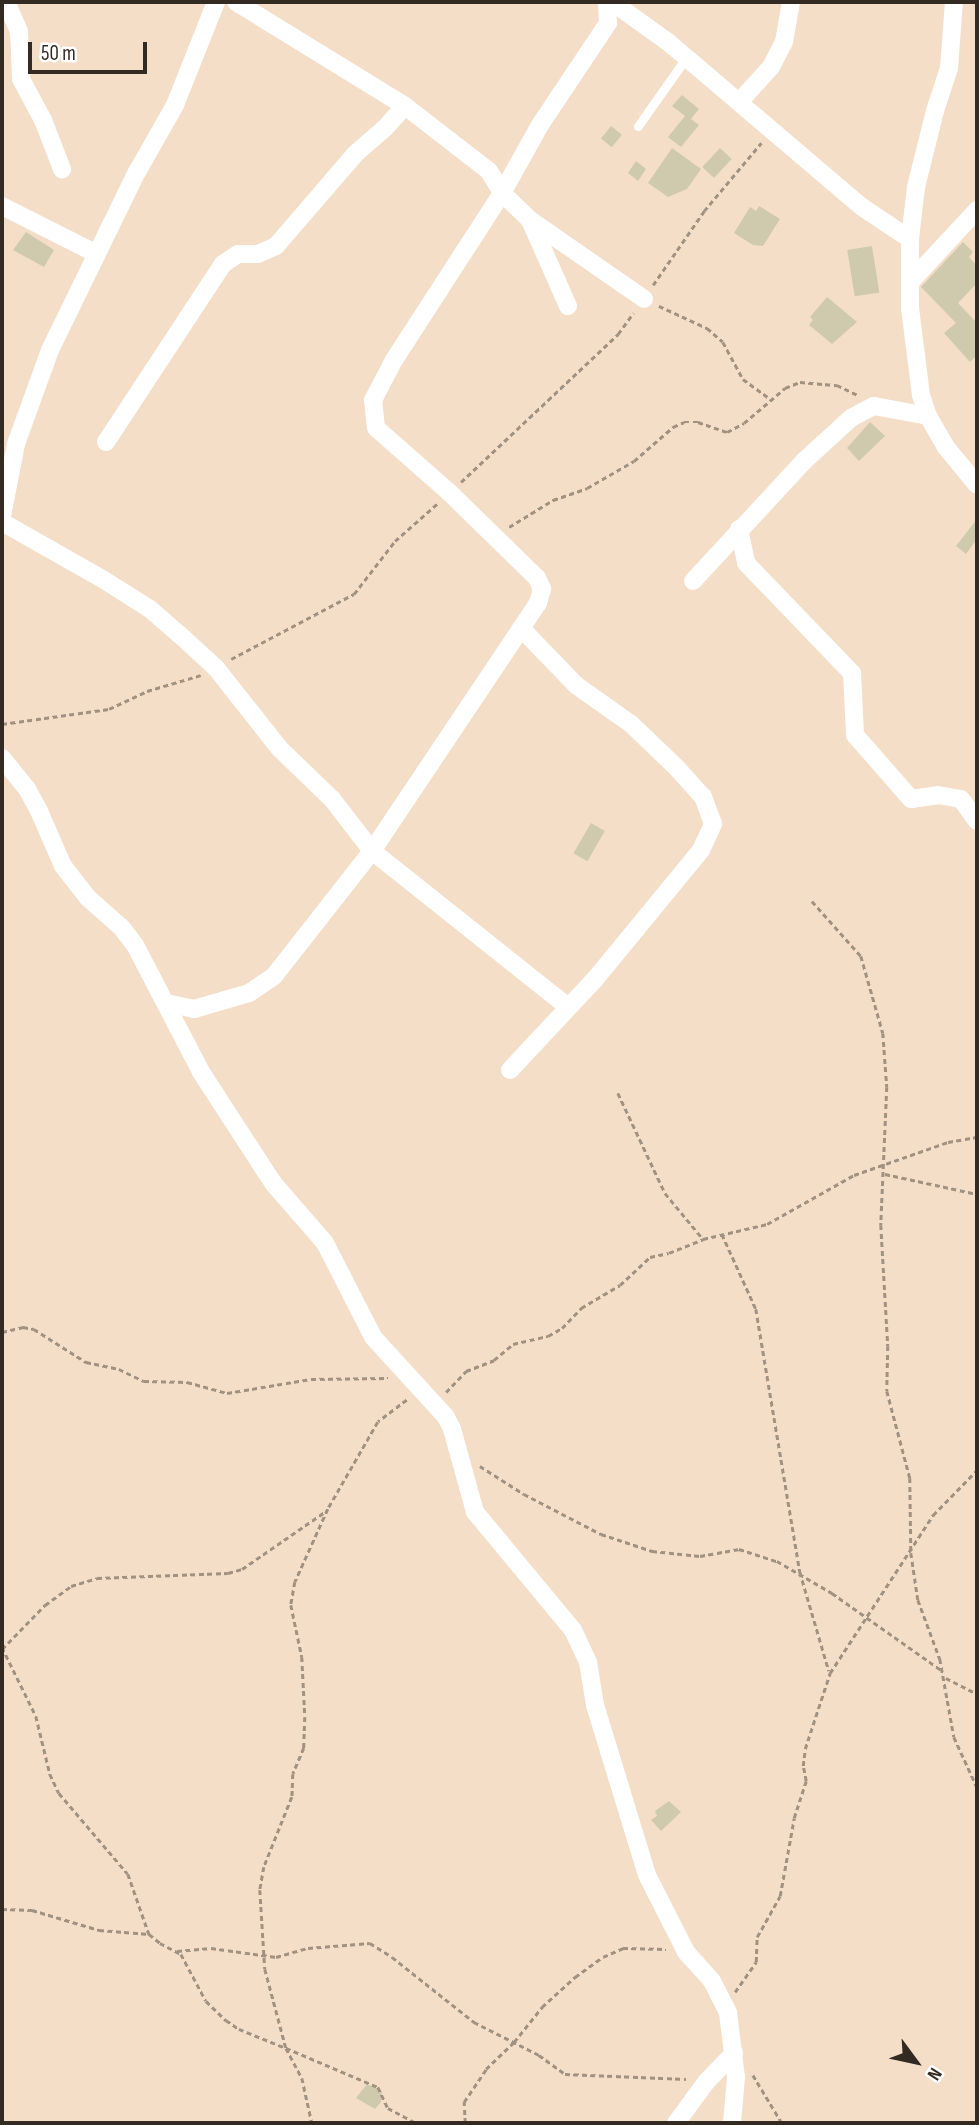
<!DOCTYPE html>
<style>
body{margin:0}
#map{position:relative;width:979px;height:2125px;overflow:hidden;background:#f4dec8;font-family:"Sofia Sans Condensed",sans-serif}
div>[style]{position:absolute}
.building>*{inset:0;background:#cfcaae;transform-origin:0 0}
.path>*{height:2.5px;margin-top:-1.25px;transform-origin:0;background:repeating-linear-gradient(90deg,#a19180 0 5px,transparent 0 8.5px)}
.lane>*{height:9px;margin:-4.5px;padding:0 4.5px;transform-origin:4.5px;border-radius:4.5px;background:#fff}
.street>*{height:18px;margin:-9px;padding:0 9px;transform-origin:9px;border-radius:9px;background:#fff}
span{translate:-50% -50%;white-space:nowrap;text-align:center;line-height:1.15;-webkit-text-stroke:5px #fff;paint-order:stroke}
.frame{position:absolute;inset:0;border:4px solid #332b22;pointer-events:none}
.north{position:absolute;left:881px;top:2027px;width:70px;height:70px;-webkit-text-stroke:5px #fff;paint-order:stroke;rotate:123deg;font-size:19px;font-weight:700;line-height:28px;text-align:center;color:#332b22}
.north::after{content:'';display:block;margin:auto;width:24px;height:32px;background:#332b22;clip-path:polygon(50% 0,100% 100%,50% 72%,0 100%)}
.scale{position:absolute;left:28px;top:42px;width:119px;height:32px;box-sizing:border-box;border:4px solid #332b22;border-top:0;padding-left:9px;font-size:21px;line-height:24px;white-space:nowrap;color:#332b22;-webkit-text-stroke:5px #fff;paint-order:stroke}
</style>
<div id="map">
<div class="building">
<i style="clip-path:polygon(682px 95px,699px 109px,691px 119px,699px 125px,681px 147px,668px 137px,685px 116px,672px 106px)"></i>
<i style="left:611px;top:126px;width:14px;height:16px;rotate:39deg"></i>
<i style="clip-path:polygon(672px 148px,701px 169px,687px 189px,668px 197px,648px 183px)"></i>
<i style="left:720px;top:148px;width:16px;height:26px;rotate:43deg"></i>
<i style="clip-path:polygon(636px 161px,646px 169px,638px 181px,628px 173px)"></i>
<i style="clip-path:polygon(759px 206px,780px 219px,763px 246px,753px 245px,734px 233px,750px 207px,756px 211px)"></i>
<i style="clip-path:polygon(26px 232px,54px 250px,44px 267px,13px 250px)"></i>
<i style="clip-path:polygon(963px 242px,973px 252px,969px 257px,977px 266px,977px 283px,958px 303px,977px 323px,977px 355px,970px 362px,944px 333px,956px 323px,921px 287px)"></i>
<i style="left:872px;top:246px;width:47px;height:25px;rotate:81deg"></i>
<i style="clip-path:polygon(827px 297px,857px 322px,832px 344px,809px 325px,813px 320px,810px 317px)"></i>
<i style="clip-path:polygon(870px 422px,885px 436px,859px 461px,847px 448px)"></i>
<i style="clip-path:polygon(977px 519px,977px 539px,966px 554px,956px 546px)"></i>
<i style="left:591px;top:823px;width:16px;height:35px;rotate:30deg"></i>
<i style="clip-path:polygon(669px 1801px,681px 1812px,661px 1831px,651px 1820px,657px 1816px,655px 1811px)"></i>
<i style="clip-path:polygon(367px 2084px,382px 2091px,381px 2102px,375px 2109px,356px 2098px)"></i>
</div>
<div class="path">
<i style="left:653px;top:285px;width:90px;rotate:-55.4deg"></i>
<i style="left:704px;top:211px;width:89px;rotate:-50deg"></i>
<i style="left:659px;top:306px;width:53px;rotate:24.6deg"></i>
<i style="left:707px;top:328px;width:21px;rotate:41deg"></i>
<i style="left:723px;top:342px;width:42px;rotate:61.6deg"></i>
<i style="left:743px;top:379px;width:34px;rotate:36deg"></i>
<i style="left:461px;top:482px;width:216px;rotate:-43.3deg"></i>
<i style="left:618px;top:334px;width:26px;rotate:-54deg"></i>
<i style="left:509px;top:527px;width:52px;rotate:-31.5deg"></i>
<i style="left:553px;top:500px;width:36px;rotate:-19deg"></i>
<i style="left:587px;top:488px;width:54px;rotate:-29.9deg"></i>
<i style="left:634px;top:461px;width:52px;rotate:-41.1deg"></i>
<i style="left:673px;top:427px;width:12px;rotate:-24deg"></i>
<i style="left:684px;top:422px;width:14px"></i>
<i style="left:698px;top:422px;width:31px;rotate:19deg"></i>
<i style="left:727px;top:432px;width:19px;rotate:-28deg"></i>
<i style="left:744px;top:423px;width:54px;rotate:-40.5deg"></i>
<i style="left:785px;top:388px;width:16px;rotate:-22deg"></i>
<i style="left:800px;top:382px;width:37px;rotate:5deg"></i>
<i style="left:837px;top:385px;width:25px;rotate:26deg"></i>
<i style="left:231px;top:659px;width:139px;rotate:-27.9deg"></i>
<i style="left:354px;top:594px;width:67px;rotate:-52.3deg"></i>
<i style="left:395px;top:541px;width:57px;rotate:-41.5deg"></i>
<i style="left:2px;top:724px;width:108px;rotate:-8deg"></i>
<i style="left:109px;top:709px;width:42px;rotate:-25.3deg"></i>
<i style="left:147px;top:691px;width:56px;rotate:-16.5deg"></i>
<i style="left:812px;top:901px;width:74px;rotate:48.3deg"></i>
<i style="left:861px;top:956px;width:80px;rotate:74.1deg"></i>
<i style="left:883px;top:1033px;width:54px;rotate:85.8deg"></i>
<i style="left:887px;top:1087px;width:138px;rotate:92.5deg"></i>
<i style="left:881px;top:1225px;width:121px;rotate:86.7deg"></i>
<i style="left:888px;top:1346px;width:45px;rotate:91.3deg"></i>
<i style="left:887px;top:1391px;width:90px;rotate:75.2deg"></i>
<i style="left:910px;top:1478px;width:75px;rotate:89.2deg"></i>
<i style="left:911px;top:1553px;width:48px;rotate:81.5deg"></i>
<i style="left:918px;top:1600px;width:63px;rotate:69.6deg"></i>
<i style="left:940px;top:1659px;width:79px;rotate:79.8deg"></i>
<i style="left:954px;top:1737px;width:55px;rotate:65.3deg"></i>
<i style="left:618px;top:1093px;width:110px;rotate:64.8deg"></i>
<i style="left:665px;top:1193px;width:60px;rotate:50.4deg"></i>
<i style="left:885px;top:1174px;width:94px;rotate:12.3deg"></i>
<i style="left:722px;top:1234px;width:82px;rotate:65.6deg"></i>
<i style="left:756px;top:1309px;width:267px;rotate:80.5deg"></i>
<i style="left:800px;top:1572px;width:103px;rotate:73.7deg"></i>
<i style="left:2px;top:1332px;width:22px;rotate:-13deg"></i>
<i style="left:23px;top:1327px;width:11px;rotate:10deg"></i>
<i style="left:34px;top:1329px;width:62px;rotate:32.4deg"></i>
<i style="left:86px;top:1362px;width:34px;rotate:12deg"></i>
<i style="left:119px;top:1369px;width:28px;rotate:26deg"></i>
<i style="left:144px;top:1381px;width:43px;rotate:1.3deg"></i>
<i style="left:187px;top:1382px;width:41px;rotate:15.4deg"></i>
<i style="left:227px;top:1393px;width:85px;rotate:-9.5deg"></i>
<i style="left:311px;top:1379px;width:77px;rotate:-0.7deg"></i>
<i style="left:446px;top:1392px;width:29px;rotate:-46deg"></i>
<i style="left:466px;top:1371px;width:30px;rotate:-21deg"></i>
<i style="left:494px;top:1360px;width:25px;rotate:-40deg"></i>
<i style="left:513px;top:1344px;width:36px;rotate:-13deg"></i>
<i style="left:548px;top:1336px;width:16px;rotate:-30deg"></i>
<i style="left:562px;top:1328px;width:28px;rotate:-46deg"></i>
<i style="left:581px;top:1308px;width:45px;rotate:-30.5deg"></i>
<i style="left:620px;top:1285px;width:41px;rotate:-43deg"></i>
<i style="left:650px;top:1257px;width:19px;rotate:-12deg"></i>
<i style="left:669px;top:1253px;width:37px;rotate:-22deg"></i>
<i style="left:703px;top:1239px;width:66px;rotate:-13.2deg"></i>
<i style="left:767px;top:1224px;width:100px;rotate:-29.4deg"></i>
<i style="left:854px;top:1175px;width:100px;rotate:-19.3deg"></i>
<i style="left:948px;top:1142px;width:29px;rotate:-10deg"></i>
<i style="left:407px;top:1400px;width:36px;rotate:143deg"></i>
<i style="left:378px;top:1422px;width:100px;rotate:119.9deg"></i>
<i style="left:328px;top:1509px;width:80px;rotate:114.3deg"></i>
<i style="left:295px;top:1582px;width:23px;rotate:100deg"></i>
<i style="left:291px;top:1605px;width:53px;rotate:78.1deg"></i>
<i style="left:302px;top:1657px;width:60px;rotate:87.1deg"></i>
<i style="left:305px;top:1717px;width:31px;rotate:92deg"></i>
<i style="left:304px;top:1748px;width:28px;rotate:113deg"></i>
<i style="left:293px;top:1774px;width:23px;rotate:92deg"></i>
<i style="left:292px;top:1797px;width:75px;rotate:111.8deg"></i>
<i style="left:264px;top:1867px;width:23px;rotate:100deg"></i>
<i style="left:260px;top:1890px;width:79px;rotate:86.4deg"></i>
<i style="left:265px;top:1969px;width:82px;rotate:75.1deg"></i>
<i style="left:286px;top:2048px;width:100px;rotate:23deg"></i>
<i style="left:378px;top:2087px;width:23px;rotate:65deg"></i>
<i style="left:388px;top:2108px;width:32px;rotate:28deg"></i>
<i style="left:480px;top:1466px;width:52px;rotate:32.5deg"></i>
<i style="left:524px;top:1494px;width:87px;rotate:27.5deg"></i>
<i style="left:601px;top:1534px;width:54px;rotate:18.4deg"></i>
<i style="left:652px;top:1551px;width:48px;rotate:5.9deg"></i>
<i style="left:700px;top:1556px;width:40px;rotate:-10deg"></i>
<i style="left:739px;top:1549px;width:40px;rotate:18deg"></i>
<i style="left:777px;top:1561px;width:64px;rotate:30.2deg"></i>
<i style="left:832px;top:1593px;width:133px;rotate:35.2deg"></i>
<i style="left:2px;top:1647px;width:77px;rotate:63.8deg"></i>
<i style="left:36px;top:1716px;width:60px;rotate:76.4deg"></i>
<i style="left:50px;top:1774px;width:21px;rotate:65deg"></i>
<i style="left:59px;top:1793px;width:106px;rotate:49.6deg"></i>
<i style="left:128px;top:1874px;width:64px;rotate:70.7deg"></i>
<i style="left:149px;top:1934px;width:14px;rotate:39deg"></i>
<i style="left:160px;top:1943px;width:24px;rotate:28deg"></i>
<i style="left:181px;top:1954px;width:53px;rotate:62deg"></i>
<i style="left:206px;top:2001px;width:28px;rotate:44deg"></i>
<i style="left:226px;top:2020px;width:16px;rotate:35deg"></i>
<i style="left:239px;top:2029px;width:51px;rotate:22deg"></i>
<i style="left:286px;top:2048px;width:34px;rotate:62deg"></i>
<i style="left:302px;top:2078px;width:46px;rotate:77.5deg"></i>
<i style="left:2px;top:1649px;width:62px;rotate:-45.7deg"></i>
<i style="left:45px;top:1605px;width:32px;rotate:-36deg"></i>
<i style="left:71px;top:1586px;width:27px;rotate:-17deg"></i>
<i style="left:97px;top:1578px;width:131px;rotate:-2.2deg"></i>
<i style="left:228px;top:1573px;width:15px;rotate:-16deg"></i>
<i style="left:242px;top:1569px;width:102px;rotate:-34.6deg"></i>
<i style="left:946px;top:1678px;width:35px;rotate:27deg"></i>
<i style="left:2px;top:1909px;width:30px;rotate:2deg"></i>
<i style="left:32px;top:1910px;width:70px;rotate:16.6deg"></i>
<i style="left:99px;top:1930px;width:50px;rotate:4.6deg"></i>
<i style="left:177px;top:1951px;width:34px;rotate:-5deg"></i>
<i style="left:211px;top:1948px;width:66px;rotate:7.9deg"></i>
<i style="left:276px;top:1957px;width:33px;rotate:-16deg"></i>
<i style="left:308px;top:1948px;width:62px;rotate:-4.6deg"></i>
<i style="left:370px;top:1943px;width:26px;rotate:32deg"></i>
<i style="left:392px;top:1957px;width:105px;rotate:38.4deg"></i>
<i style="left:474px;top:2022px;width:73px;rotate:26.9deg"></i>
<i style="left:539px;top:2055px;width:32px;rotate:36deg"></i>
<i style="left:565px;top:2074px;width:121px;rotate:2.4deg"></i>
<i style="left:735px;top:1992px;width:37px;rotate:-55deg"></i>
<i style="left:756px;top:1962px;width:25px;rotate:-88deg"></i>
<i style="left:757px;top:1937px;width:47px;rotate:-60.7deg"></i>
<i style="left:780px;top:1896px;width:79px;rotate:-79.8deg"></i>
<i style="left:794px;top:1818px;width:39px;rotate:-72deg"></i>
<i style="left:806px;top:1781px;width:15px;rotate:-101deg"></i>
<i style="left:803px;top:1766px;width:17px;rotate:-83deg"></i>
<i style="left:805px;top:1749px;width:80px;rotate:-71.8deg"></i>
<i style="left:830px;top:1673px;width:189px;rotate:-56.9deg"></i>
<i style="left:933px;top:1515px;width:63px;rotate:-45.6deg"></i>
<i style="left:753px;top:2075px;width:56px;rotate:58.9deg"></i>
<i style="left:465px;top:2123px;width:21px;rotate:-93deg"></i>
<i style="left:464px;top:2102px;width:40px;rotate:-56deg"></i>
<i style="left:486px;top:2069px;width:39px;rotate:-44deg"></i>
<i style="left:514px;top:2042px;width:45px;rotate:-51.3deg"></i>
<i style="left:542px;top:2007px;width:45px;rotate:-42.3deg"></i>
<i style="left:575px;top:1977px;width:34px;rotate:-36deg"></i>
<i style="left:603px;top:1957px;width:22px;rotate:-24deg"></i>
<i style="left:623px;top:1948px;width:43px;rotate:1.3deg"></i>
</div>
<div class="lane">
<i style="left:638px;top:126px;width:83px;rotate:-54.8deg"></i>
</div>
<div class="street">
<i style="left:6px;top:2px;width:32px;rotate:66deg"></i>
<i style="left:19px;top:31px;width:48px;rotate:87.6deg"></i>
<i style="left:21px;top:79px;width:47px;rotate:61.8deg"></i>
<i style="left:43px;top:120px;width:53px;rotate:68.8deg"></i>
<i style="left:236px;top:2px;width:198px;rotate:31.6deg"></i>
<i style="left:405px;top:106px;width:106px;rotate:37.7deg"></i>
<i style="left:489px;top:171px;width:26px;rotate:59deg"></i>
<i style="left:502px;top:193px;width:39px;rotate:44deg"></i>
<i style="left:530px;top:220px;width:94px;rotate:66.2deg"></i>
<i style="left:612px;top:2px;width:69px;rotate:35.5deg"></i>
<i style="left:668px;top:42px;width:255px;rotate:40.4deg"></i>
<i style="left:862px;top:207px;width:58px;rotate:33.7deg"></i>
<i style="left:910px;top:239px;width:69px;rotate:90deg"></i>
<i style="left:910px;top:308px;width:88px;rotate:82.8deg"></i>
<i style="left:921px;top:395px;width:22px;rotate:72deg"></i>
<i style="left:928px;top:416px;width:34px;rotate:60deg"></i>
<i style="left:945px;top:446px;width:50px;rotate:50.6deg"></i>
<i style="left:739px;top:102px;width:47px;rotate:-47.6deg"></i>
<i style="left:771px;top:67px;width:28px;rotate:-63deg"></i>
<i style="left:784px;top:42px;width:41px;rotate:-80.1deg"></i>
<i style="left:2px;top:206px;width:106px;rotate:26.8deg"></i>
<i style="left:533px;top:222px;width:135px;rotate:34.7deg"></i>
<i style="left:910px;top:239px;width:52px;rotate:-83.4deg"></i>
<i style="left:916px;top:187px;width:78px;rotate:-76deg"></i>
<i style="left:935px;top:111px;width:45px;rotate:-72deg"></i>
<i style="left:949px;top:68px;width:66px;rotate:-85.7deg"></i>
<i style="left:912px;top:280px;width:96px;rotate:-47.1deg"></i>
<i style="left:106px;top:442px;width:213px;rotate:-56.7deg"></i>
<i style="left:223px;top:264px;width:18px;rotate:-34deg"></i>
<i style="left:238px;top:254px;width:20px"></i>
<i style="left:258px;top:254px;width:20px;rotate:-24deg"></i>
<i style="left:276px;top:246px;width:121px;rotate:-49.3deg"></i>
<i style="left:355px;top:154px;width:40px;rotate:-41deg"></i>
<i style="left:385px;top:128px;width:30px;rotate:-48deg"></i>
<i style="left:2px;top:516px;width:73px;rotate:-79deg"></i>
<i style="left:16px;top:444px;width:100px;rotate:-70.1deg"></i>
<i style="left:50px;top:350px;width:198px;rotate:-64deg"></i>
<i style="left:137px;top:172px;width:77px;rotate:-60.4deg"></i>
<i style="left:175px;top:105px;width:111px;rotate:-68.3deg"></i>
<i style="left:2px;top:522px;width:117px;rotate:29.6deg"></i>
<i style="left:104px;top:580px;width:54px;rotate:32.2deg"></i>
<i style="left:150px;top:609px;width:38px;rotate:41deg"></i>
<i style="left:179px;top:634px;width:50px;rotate:42.6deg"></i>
<i style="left:216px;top:668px;width:103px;rotate:51.7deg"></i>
<i style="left:280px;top:749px;width:72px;rotate:43.9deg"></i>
<i style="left:332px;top:799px;width:66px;rotate:52.4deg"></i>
<i style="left:372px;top:851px;width:249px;rotate:38.5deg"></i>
<i style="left:739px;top:529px;width:35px;rotate:78deg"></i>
<i style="left:746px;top:563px;width:153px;rotate:46.1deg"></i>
<i style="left:852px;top:673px;width:62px;rotate:87.2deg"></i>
<i style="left:855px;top:735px;width:85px;rotate:48.8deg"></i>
<i style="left:911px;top:799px;width:27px;rotate:-8deg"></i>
<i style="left:938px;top:795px;width:23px;rotate:10deg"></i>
<i style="left:961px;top:799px;width:27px;rotate:54deg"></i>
<i style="left:693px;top:581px;width:163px;rotate:-47.2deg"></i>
<i style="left:804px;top:461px;width:64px;rotate:-42.5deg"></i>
<i style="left:851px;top:418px;width:26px;rotate:-28deg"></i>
<i style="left:874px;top:406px;width:55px;rotate:10.5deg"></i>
<i style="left:2px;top:758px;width:40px;rotate:51deg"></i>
<i style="left:27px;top:789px;width:25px;rotate:61deg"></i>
<i style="left:39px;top:811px;width:60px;rotate:66.4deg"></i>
<i style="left:63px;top:866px;width:41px;rotate:52deg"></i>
<i style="left:88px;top:898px;width:45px;rotate:41.4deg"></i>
<i style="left:122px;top:928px;width:21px;rotate:53deg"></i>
<i style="left:135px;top:945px;width:143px;rotate:62.5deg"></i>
<i style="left:201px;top:1072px;width:132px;rotate:57deg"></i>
<i style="left:273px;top:1183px;width:79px;rotate:49.1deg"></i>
<i style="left:325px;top:1243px;width:106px;rotate:62.9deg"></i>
<i style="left:373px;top:1337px;width:108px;rotate:47.6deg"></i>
<i style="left:446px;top:1417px;width:13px;rotate:63deg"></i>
<i style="left:452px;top:1429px;width:86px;rotate:74.5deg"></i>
<i style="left:475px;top:1512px;width:153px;rotate:50.3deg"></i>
<i style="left:573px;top:1630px;width:35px;rotate:65deg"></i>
<i style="left:588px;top:1662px;width:44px;rotate:80.8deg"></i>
<i style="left:595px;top:1705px;width:178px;rotate:73deg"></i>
<i style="left:647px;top:1875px;width:86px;rotate:63.1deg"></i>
<i style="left:686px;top:1952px;width:39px;rotate:48deg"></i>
<i style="left:712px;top:1981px;width:36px;rotate:63deg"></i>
<i style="left:728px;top:2013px;width:64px;rotate:82.9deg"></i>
<i style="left:736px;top:2077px;width:46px;rotate:95deg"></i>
<i style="left:166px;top:1003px;width:29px;rotate:12deg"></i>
<i style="left:194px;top:1009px;width:57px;rotate:-16.2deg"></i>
<i style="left:249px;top:993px;width:30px;rotate:-34deg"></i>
<i style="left:274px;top:976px;width:159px;rotate:-51.9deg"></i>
<i style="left:372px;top:851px;width:298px;rotate:-56.2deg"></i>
<i style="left:538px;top:603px;width:15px;rotate:-74deg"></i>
<i style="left:542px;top:589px;width:12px;rotate:-114deg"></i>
<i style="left:537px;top:578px;width:122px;rotate:-135.7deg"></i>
<i style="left:450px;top:493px;width:98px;rotate:-138.7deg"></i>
<i style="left:376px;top:428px;width:28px;rotate:-96deg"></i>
<i style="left:373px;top:400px;width:45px;rotate:-62.3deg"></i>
<i style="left:394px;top:360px;width:199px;rotate:-57.1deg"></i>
<i style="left:502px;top:193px;width:78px;rotate:-60.8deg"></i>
<i style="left:540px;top:125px;width:123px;rotate:-56.3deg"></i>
<i style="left:608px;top:23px;width:21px;rotate:-93deg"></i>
<i style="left:510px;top:1070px;width:126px;rotate:-46.9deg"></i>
<i style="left:596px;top:978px;width:166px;rotate:-50.6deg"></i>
<i style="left:701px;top:850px;width:29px;rotate:-65deg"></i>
<i style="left:713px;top:824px;width:29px;rotate:-110deg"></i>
<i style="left:703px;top:797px;width:39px;rotate:-132deg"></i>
<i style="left:677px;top:768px;width:64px;rotate:-136.3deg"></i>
<i style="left:631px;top:724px;width:67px;rotate:-144.7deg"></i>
<i style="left:576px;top:685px;width:79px;rotate:-134deg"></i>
<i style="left:676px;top:2123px;width:52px;rotate:-53.6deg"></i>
<i style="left:707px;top:2081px;width:39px;rotate:-46deg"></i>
</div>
<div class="frame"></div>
<div class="north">N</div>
<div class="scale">50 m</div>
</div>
